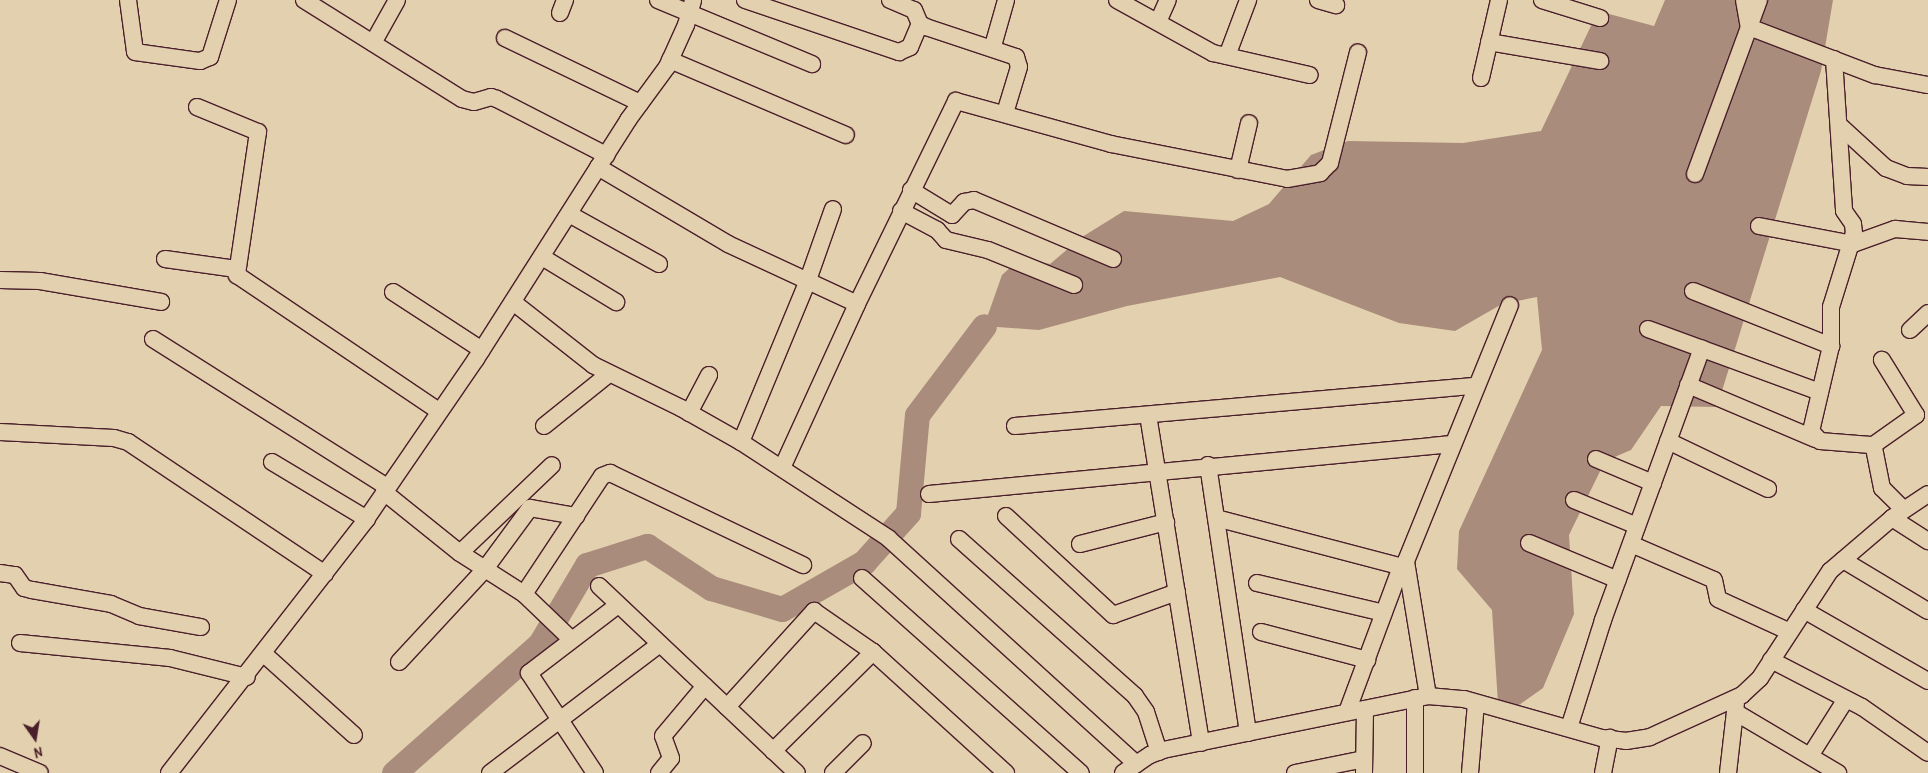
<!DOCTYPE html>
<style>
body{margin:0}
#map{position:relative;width:1928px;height:773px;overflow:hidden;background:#e3d0ae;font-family:"Patrick Hand",sans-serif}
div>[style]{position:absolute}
.water>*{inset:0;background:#a98c7c}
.river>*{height:25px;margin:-12.5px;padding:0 12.5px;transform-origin:12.5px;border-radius:12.5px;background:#a98c7c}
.roads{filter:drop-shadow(1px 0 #4a1f2b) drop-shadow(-1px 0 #4a1f2b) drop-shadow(0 1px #4a1f2b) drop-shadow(0 -1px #4a1f2b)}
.street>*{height:16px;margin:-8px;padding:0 8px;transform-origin:8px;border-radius:8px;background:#e3d0ae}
span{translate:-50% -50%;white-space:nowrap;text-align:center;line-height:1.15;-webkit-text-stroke:4.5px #e3d0ae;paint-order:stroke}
.north{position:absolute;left:10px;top:713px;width:50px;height:50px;-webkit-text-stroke:4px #e3d0ae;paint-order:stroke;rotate:167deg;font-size:14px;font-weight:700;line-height:20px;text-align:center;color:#4a1f2b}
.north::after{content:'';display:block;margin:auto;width:18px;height:22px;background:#4a1f2b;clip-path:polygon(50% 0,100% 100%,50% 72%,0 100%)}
</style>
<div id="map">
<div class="water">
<i style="clip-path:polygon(1665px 0,1833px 0,1821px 71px,1717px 407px,1661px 406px,1631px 450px,1605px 461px,1569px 535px,1574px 614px,1543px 688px,1499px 719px,1492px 610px,1457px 569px,1459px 531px,1542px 350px,1537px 297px,1502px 304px,1455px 331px,1399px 323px,1280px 277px,1127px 306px,1039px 330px,984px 326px,1002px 275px,1021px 258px,1050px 264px,1082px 237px,1124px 211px,1233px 221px,1269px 204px,1311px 155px,1348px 141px,1463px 143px,1541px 131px,1598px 11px,1654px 26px)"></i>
</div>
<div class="river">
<i style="left:394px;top:773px;width:195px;rotate:-41.5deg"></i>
<i style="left:540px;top:644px;width:92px;rotate:-59.3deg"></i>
<i style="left:587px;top:565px;width:63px;rotate:-17.6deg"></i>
<i style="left:647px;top:546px;width:77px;rotate:33.3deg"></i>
<i style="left:711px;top:588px;width:74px;rotate:16.5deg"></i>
<i style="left:782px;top:609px;width:95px;rotate:-29.8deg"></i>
<i style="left:864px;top:562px;width:66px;rotate:-48.1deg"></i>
<i style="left:908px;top:513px;width:98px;rotate:-84.8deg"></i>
<i style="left:917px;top:415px;width:111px;rotate:-53deg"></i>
</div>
<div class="roads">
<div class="street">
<i style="left:128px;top:0;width:52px;rotate:82.3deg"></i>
<i style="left:135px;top:52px;width:66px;rotate:7.9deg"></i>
<i style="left:200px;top:61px;width:11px;rotate:-22deg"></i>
<i style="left:210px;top:57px;width:60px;rotate:-72.5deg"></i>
<i style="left:304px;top:0;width:186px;rotate:32.1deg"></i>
<i style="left:462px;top:99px;width:12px;rotate:14deg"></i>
<i style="left:474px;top:102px;width:18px;rotate:-16deg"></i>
<i style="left:491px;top:97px;width:6px;rotate:18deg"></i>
<i style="left:497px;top:99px;width:123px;rotate:27.2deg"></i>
<i style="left:658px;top:0;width:167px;rotate:22.6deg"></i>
<i style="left:745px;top:0;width:163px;rotate:18.7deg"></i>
<i style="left:899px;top:52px;width:12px;rotate:-24deg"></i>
<i style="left:910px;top:47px;width:25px;rotate:-67deg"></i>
<i style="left:890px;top:0;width:26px;rotate:23deg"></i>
<i style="left:914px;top:10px;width:15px;rotate:67deg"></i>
<i style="left:920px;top:24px;width:7px;rotate:27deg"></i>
<i style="left:926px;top:27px;width:95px;rotate:18.4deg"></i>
<i style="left:1016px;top:57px;width:10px;rotate:73deg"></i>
<i style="left:1019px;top:67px;width:48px;rotate:106.9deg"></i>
<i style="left:1117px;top:0;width:110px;rotate:28.9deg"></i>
<i style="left:1213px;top:53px;width:99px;rotate:12.8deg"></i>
<i style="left:1318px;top:0;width:19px;rotate:16deg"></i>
<i style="left:1542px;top:0;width:61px;rotate:17.2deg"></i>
<i style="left:1744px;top:0;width:27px;rotate:80deg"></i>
<i style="left:1749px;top:27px;width:135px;rotate:20.9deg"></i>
<i style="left:1875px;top:75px;width:54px;rotate:10.7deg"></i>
<i style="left:560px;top:13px;width:14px;rotate:-69deg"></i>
<i style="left:1158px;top:22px;width:24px;rotate:-66deg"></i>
<i style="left:505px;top:38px;width:150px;rotate:25.7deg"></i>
<i style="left:1489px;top:42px;width:113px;rotate:9.7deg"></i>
<i style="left:373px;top:43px;width:49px;rotate:-60.8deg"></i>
<i style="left:993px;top:46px;width:48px;rotate:-74.2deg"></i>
<i style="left:1227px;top:56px;width:60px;rotate:-69.4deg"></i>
<i style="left:1834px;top:59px;width:152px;rotate:86.2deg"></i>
<i style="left:1844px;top:211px;width:16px;rotate:55deg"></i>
<i style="left:1853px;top:224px;width:9px;rotate:84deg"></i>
<i style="left:1854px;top:233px;width:77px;rotate:107.3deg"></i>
<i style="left:1831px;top:307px;width:39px;rotate:90deg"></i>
<i style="left:1831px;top:346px;width:87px;rotate:103.2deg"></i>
<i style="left:1811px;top:431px;width:13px;rotate:48deg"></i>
<i style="left:1820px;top:441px;width:51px;rotate:4.5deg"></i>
<i style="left:1871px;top:445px;width:4px;rotate:45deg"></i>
<i style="left:1874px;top:448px;width:41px;rotate:78.7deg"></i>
<i style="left:1882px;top:488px;width:31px;rotate:45deg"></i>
<i style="left:670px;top:60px;width:191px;rotate:23.1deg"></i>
<i style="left:1481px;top:78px;width:80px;rotate:-77deg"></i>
<i style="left:197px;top:107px;width:66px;rotate:22.3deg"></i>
<i style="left:258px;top:132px;width:145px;rotate:98.4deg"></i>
<i style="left:237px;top:275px;width:244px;rotate:34deg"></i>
<i style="left:1839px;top:125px;width:64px;rotate:42.5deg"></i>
<i style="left:1886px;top:168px;width:22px;rotate:21deg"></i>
<i style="left:1907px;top:176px;width:21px;rotate:3deg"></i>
<i style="left:598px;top:167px;width:151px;rotate:30.6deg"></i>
<i style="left:728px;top:244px;width:142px;rotate:24.9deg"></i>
<i style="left:1238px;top:170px;width:48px;rotate:-76.8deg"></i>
<i style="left:1695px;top:174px;width:185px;rotate:-69.8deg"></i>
<i style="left:911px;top:190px;width:48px;rotate:31.4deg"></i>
<i style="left:952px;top:215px;width:18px;rotate:-47deg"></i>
<i style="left:964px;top:202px;width:10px;rotate:-11deg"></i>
<i style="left:974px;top:200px;width:151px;rotate:23deg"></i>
<i style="left:901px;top:211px;width:41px;rotate:27.8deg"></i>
<i style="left:937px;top:230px;width:13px;rotate:48deg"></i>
<i style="left:946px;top:240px;width:43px;rotate:13.4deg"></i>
<i style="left:988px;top:250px;width:93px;rotate:22.1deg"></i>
<i style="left:569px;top:214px;width:103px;rotate:29.1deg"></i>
<i style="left:1759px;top:226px;width:96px;rotate:10.8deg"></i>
<i style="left:1853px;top:244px;width:45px;rotate:-19.7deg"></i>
<i style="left:1895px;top:229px;width:33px;rotate:5deg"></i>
<i style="left:542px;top:257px;width:87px;rotate:31.3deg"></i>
<i style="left:165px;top:259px;width:72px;rotate:8deg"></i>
<i style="left:0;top:280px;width:40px;rotate:1.4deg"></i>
<i style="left:40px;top:281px;width:123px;rotate:9.8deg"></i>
<i style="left:1693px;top:291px;width:149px;rotate:21.7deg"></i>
<i style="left:393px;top:292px;width:106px;rotate:33.1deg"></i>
<i style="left:513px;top:302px;width:102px;rotate:38.2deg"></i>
<i style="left:593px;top:365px;width:98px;rotate:26deg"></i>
<i style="left:681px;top:408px;width:69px;rotate:29.5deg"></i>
<i style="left:741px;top:442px;width:176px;rotate:33.1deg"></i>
<i style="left:888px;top:538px;width:336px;rotate:42.3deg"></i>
<i style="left:1648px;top:329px;width:183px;rotate:20.1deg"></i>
<i style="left:1910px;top:330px;width:25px;rotate:-43deg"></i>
<i style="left:153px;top:339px;width:277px;rotate:32.3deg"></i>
<i style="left:1688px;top:385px;width:138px;rotate:23deg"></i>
<i style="left:689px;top:413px;width:43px;rotate:-62.2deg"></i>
<i style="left:1148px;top:415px;width:332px;rotate:80.8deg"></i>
<i style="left:544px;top:426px;width:83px;rotate:-38.7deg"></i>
<i style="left:1015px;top:426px;width:463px;rotate:-5deg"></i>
<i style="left:0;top:432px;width:114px;rotate:3deg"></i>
<i style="left:114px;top:438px;width:15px;rotate:16deg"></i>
<i style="left:128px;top:442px;width:237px;rotate:33.8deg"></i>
<i style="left:1668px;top:441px;width:111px;rotate:25.6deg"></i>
<i style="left:741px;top:442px;width:175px;rotate:-67.5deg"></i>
<i style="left:808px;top:280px;width:75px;rotate:-70.6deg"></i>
<i style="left:1872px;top:446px;width:54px;rotate:-35.2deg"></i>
<i style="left:1916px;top:415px;width:65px;rotate:-121.7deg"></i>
<i style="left:1596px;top:459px;width:62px;rotate:22.8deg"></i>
<i style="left:272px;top:462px;width:111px;rotate:31deg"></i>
<i style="left:1208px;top:465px;width:271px;rotate:81.5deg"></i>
<i style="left:782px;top:468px;width:180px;rotate:-65.4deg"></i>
<i style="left:857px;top:304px;width:226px;rotate:-64deg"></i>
<i style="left:956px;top:101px;width:161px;rotate:15.5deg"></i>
<i style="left:1111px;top:144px;width:179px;rotate:11.2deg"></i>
<i style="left:1287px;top:179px;width:34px;rotate:-10deg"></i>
<i style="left:1320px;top:173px;width:14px;rotate:-45deg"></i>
<i style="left:1330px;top:163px;width:114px;rotate:-75.8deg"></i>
<i style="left:384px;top:492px;width:97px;rotate:38.8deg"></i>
<i style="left:460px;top:553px;width:76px;rotate:32.6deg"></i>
<i style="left:524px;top:594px;width:66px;rotate:43.8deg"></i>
<i style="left:929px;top:494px;width:525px;rotate:-5.46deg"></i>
<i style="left:1574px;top:500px;width:68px;rotate:22.4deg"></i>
<i style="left:1006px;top:516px;width:146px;rotate:42.8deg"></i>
<i style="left:1113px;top:615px;width:68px;rotate:-19.8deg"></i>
<i style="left:1216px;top:518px;width:196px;rotate:14.7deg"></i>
<i style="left:1892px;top:518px;width:43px;rotate:32.6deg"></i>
<i style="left:959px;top:539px;width:236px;rotate:41.7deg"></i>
<i style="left:1135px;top:696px;width:19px;rotate:55deg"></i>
<i style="left:1146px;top:712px;width:42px;rotate:72deg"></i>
<i style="left:1529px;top:543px;width:96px;rotate:22.6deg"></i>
<i style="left:1080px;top:544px;width:89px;rotate:-14.3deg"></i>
<i style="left:1631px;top:544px;width:90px;rotate:23.4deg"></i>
<i style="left:1714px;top:580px;width:19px;rotate:78deg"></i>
<i style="left:1718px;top:599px;width:79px;rotate:24.6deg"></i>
<i style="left:460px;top:553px;width:127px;rotate:-43.7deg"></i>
<i style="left:1843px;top:560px;width:99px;rotate:31deg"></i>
<i style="left:0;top:573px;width:15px;rotate:8deg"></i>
<i style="left:15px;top:575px;width:16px;rotate:55deg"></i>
<i style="left:24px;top:588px;width:8px;rotate:14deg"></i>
<i style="left:32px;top:590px;width:80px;rotate:10deg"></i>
<i style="left:111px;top:604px;width:30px;rotate:23deg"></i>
<i style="left:139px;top:616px;width:63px;rotate:10.1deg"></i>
<i style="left:862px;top:578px;width:293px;rotate:41.7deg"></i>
<i style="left:1257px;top:583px;width:130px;rotate:13.3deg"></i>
<i style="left:599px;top:586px;width:272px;rotate:43.4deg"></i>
<i style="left:524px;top:594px;width:141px;rotate:-56.5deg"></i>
<i style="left:602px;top:476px;width:9px;rotate:-21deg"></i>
<i style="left:610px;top:473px;width:214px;rotate:25.5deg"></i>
<i style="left:1804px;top:610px;width:143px;rotate:29.8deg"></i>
<i style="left:1261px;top:632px;width:110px;rotate:14.8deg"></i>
<i style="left:20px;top:643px;width:151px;rotate:5.7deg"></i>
<i style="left:170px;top:658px;width:79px;rotate:13.9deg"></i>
<i style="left:264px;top:654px;width:121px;rotate:42deg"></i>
<i style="left:1771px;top:660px;width:102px;rotate:27.3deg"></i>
<i style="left:1862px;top:707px;width:80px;rotate:34.9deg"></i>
<i style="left:399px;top:662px;width:127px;rotate:-47.2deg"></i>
<i style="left:485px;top:569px;width:76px;rotate:-53.6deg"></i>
<i style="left:530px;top:508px;width:47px;rotate:9.9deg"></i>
<i style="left:1428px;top:696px;width:137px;rotate:-99.3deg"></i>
<i style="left:1406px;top:561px;width:276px;rotate:-67.9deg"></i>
<i style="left:727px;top:707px;width:130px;rotate:-47.8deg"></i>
<i style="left:814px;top:611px;width:72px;rotate:34.8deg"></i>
<i style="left:873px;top:652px;width:180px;rotate:42.3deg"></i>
<i style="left:1347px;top:712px;width:155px;rotate:-69.6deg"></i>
<i style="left:1735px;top:712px;width:120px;rotate:30.6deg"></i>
<i style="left:1569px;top:728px;width:113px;rotate:-72.5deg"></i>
<i style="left:1603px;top:620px;width:289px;rotate:-70deg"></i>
<i style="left:773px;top:751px;width:141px;rotate:-44.7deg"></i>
<i style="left:0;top:756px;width:43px;rotate:23deg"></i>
<i style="left:1810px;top:756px;width:67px;rotate:-57.7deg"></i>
<i style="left:169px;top:773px;width:319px;rotate:-52.1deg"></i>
<i style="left:365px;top:521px;width:196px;rotate:-55.6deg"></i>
<i style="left:476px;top:359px;width:283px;rotate:-57.5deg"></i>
<i style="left:628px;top:120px;width:66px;rotate:-53.7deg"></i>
<i style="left:667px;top:67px;width:46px;rotate:-65.7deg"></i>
<i style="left:686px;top:25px;width:26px;rotate:-74deg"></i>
<i style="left:490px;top:773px;width:213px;rotate:-37.2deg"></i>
<i style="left:595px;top:773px;width:120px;rotate:-123.4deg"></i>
<i style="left:529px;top:673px;width:112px;rotate:-37.4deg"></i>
<i style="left:659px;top:773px;width:19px;rotate:-51deg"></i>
<i style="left:671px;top:758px;width:23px;rotate:-110deg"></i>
<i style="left:663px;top:736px;width:65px;rotate:-50deg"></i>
<i style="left:833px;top:773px;width:42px;rotate:-45deg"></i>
<i style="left:1123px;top:773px;width:32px;rotate:-34deg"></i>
<i style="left:1150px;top:755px;width:14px;rotate:-21deg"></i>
<i style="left:1163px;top:750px;width:270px;rotate:-11.5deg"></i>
<i style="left:1428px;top:696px;width:36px;rotate:5deg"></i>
<i style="left:1464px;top:699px;width:143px;rotate:15.8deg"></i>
<i style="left:1602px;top:738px;width:24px;rotate:7deg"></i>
<i style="left:1626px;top:741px;width:24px;rotate:-9deg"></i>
<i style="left:1650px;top:737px;width:101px;rotate:-24.5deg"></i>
<i style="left:1742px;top:695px;width:25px;rotate:-43deg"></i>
<i style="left:1760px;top:678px;width:128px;rotate:-56.8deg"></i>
<i style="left:1830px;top:571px;width:82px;rotate:-40.5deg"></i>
<i style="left:1892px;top:518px;width:43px;rotate:-33.7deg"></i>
<i style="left:1295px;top:773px;width:70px;rotate:-11.5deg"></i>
<i style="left:1364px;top:773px;width:64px;rotate:-89.1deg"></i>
<i style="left:1415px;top:773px;width:75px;rotate:-90deg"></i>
<i style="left:1470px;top:773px;width:70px;rotate:-85.1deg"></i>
<i style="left:1603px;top:773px;width:36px;rotate:-79deg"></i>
<i style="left:1728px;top:773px;width:70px;rotate:-83.5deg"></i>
</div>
</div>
<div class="north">N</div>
</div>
